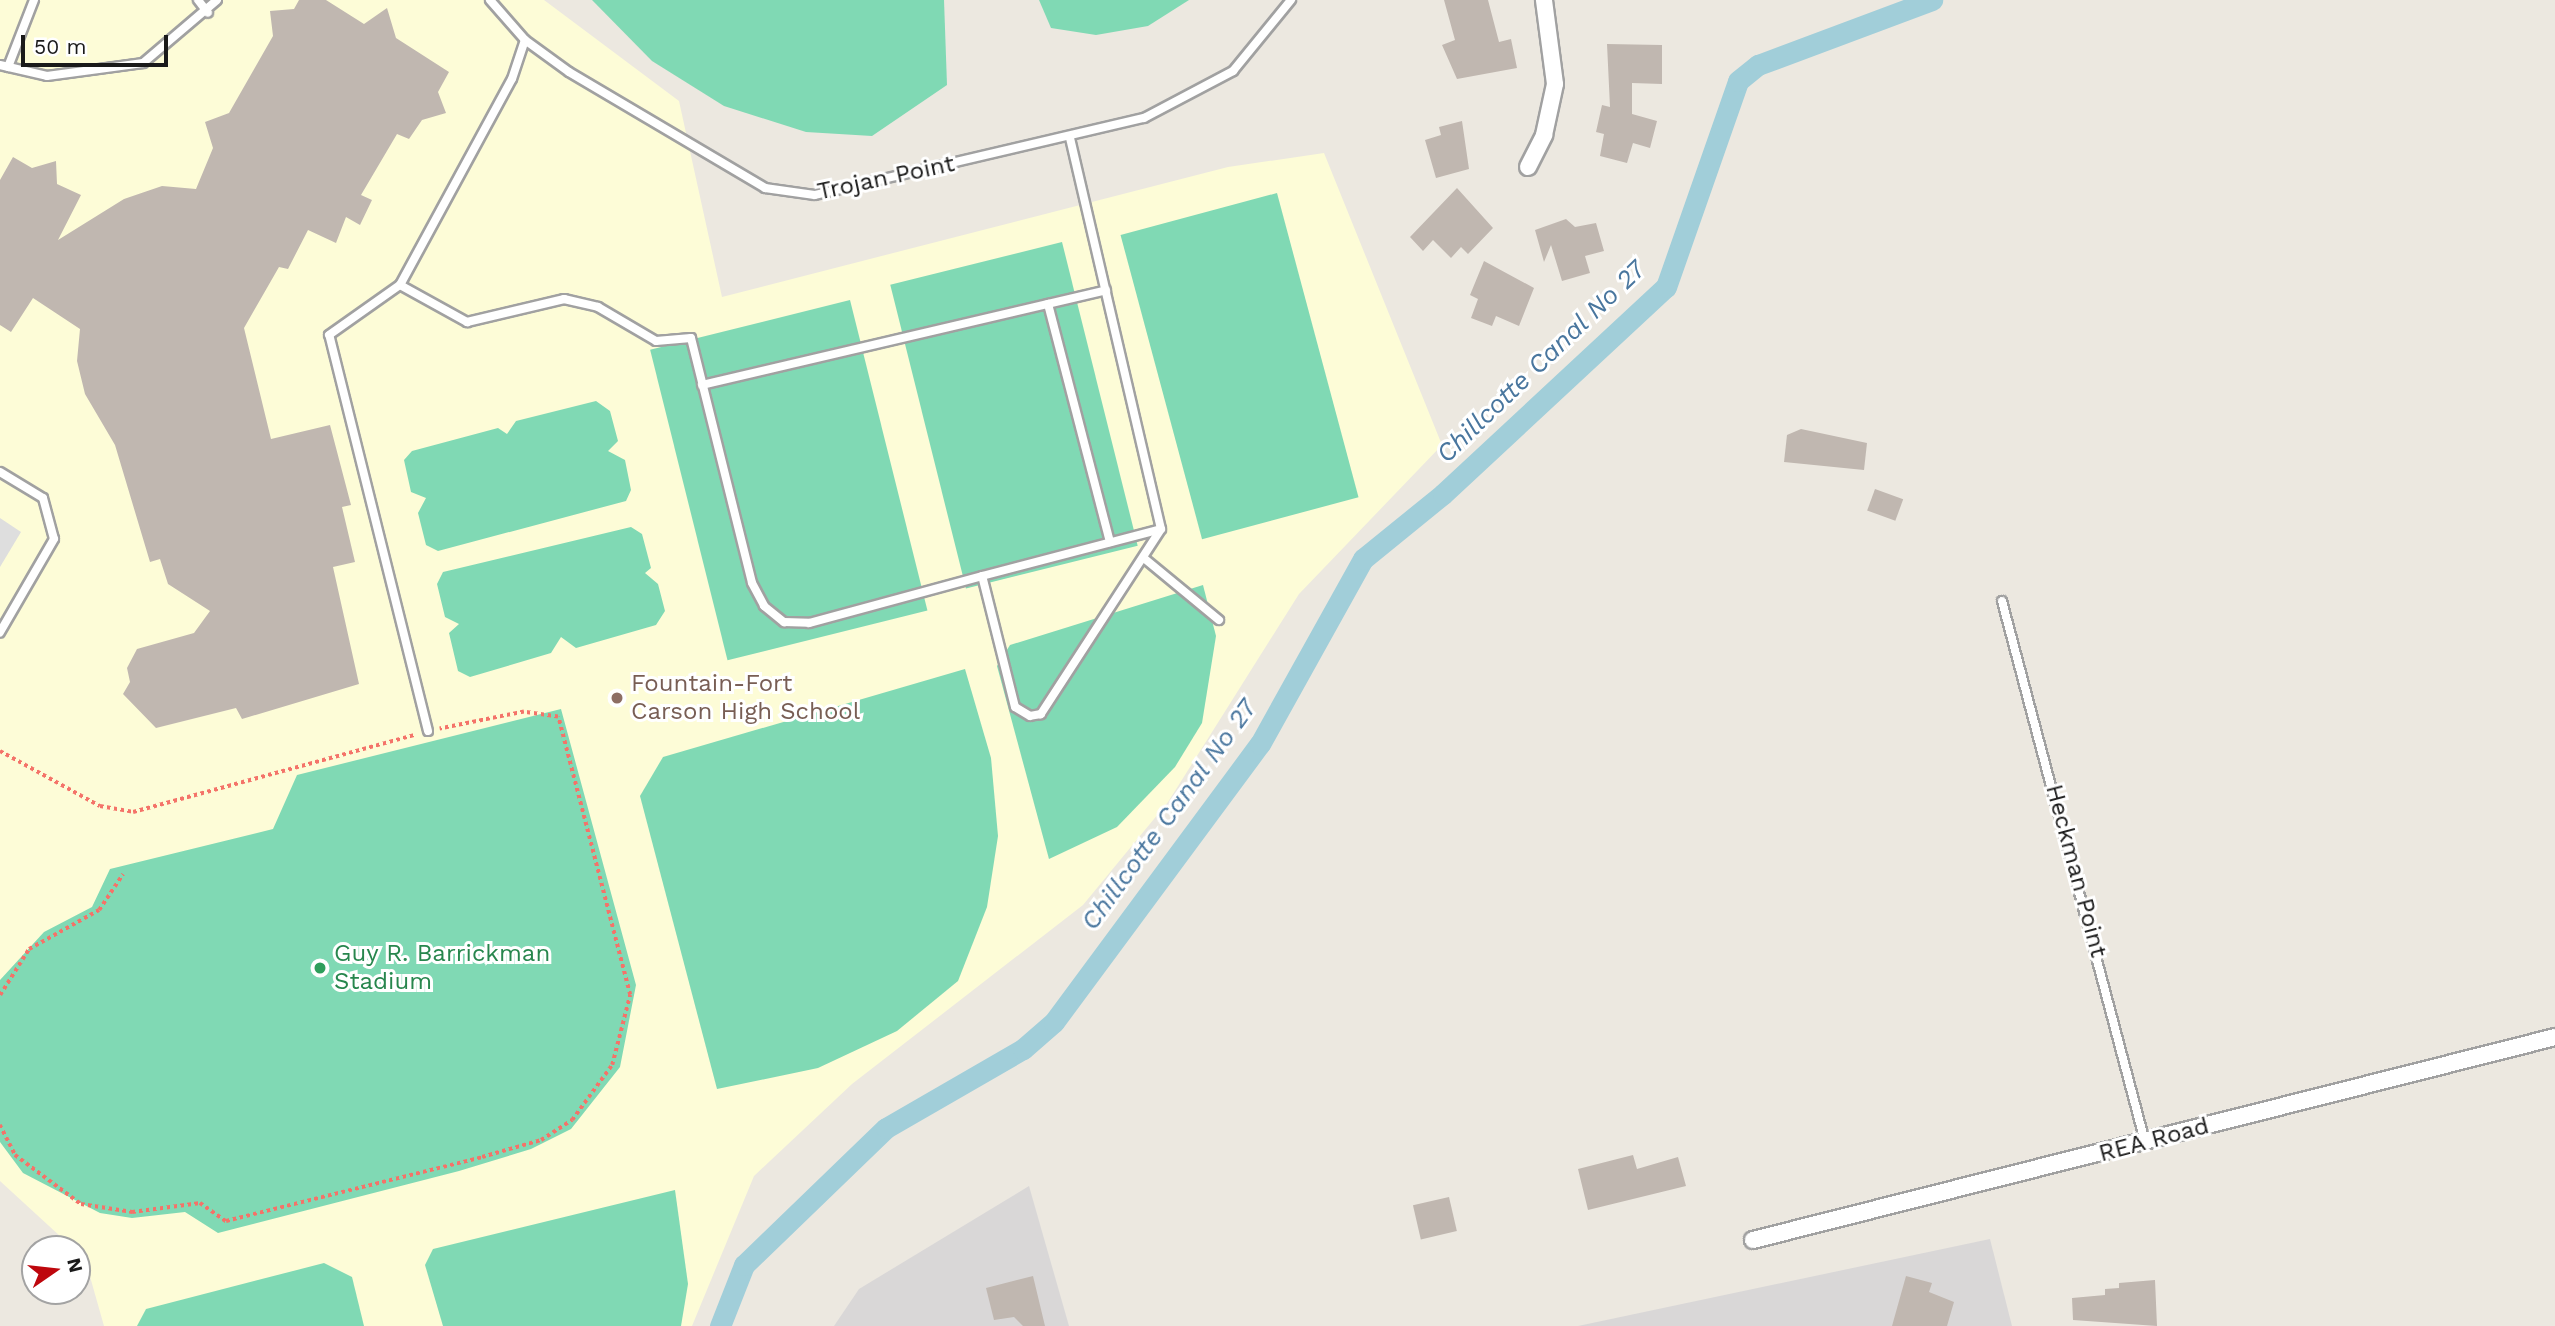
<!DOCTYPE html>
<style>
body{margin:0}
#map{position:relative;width:2555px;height:1326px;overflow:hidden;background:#ece8e0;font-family:"Work Sans",sans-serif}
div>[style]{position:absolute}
.residential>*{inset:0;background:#d9d7d7}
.education>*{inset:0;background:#fdfcd7}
.pitch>*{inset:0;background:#80d9b4;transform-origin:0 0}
.parking>*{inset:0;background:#dedede}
.canal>*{height:21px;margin:-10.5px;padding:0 10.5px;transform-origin:10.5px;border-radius:10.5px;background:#a1ced9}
.building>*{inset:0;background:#c0b7b0;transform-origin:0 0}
.path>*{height:3.5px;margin-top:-1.75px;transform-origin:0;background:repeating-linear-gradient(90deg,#f47369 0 3.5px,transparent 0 7px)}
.roads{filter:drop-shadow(2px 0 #a1a1a1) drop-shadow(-2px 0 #a1a1a1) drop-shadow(0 2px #a1a1a1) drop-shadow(0 -2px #a1a1a1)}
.lane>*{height:8px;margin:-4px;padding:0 4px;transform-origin:4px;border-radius:4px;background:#fff}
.street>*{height:16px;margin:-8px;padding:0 8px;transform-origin:8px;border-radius:8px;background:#fff}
.dots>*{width:19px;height:19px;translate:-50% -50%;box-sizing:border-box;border:4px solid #fff;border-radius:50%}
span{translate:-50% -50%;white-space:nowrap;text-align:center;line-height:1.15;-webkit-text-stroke:6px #fff;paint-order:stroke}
.street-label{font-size:24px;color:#1a1a1a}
.education-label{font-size:24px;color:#785e54}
.left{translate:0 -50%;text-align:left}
.leisure-label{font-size:24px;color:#27864d}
.water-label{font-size:26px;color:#49769e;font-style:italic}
.north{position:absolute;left:21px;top:1235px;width:70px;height:70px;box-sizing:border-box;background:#fff;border:2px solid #a3a3a3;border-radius:50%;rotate:76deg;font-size:19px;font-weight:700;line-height:28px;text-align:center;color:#1a1a1a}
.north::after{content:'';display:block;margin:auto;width:24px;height:32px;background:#be070d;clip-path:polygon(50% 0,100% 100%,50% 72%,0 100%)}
.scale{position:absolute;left:21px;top:35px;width:147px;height:32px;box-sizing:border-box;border:4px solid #1a1a1a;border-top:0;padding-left:9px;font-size:21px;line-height:24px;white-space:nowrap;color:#1a1a1a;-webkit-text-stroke:5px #fff;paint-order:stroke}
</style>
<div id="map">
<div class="residential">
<i style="clip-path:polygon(1029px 1186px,1069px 1326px,834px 1326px,859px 1289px)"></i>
<i style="clip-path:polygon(1990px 1239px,2012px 1326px,1578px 1326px)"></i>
</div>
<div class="education">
<i style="clip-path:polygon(0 0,544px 0,679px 101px,722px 297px,1228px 167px,1324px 153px,1442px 445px,1299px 594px,1168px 802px,1083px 905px,852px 1084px,754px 1176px,692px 1326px,104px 1326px,85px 1259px,0 1181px)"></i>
</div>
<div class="pitch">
<i style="clip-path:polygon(592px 0,944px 0,947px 85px,872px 136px,806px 132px,724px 106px,652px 61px)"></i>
<i style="clip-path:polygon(1039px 0,1189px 0,1148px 26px,1096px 35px,1051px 28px)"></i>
<i style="left:1277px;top:193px;width:315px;height:162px;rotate:75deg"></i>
<i style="left:1062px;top:242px;width:313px;height:177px;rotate:76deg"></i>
<i style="left:850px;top:300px;width:320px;height:206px;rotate:76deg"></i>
<i style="clip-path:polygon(596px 401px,610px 411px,618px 441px,608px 451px,625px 460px,631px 490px,626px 501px,438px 551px,426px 545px,418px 513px,426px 498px,411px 492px,404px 460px,412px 451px,498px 428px,507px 434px,516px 421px)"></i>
<i style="clip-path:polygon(631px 527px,642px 534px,651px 568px,645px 573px,658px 584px,665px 611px,656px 625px,576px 648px,561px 637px,551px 653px,470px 677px,458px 671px,449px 633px,459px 624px,445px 617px,437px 584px,443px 572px)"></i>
<i style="clip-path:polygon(1203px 585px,1216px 636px,1202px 723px,1175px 767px,1117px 827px,1049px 859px,997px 666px,1010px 645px)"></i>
<i style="clip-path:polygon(965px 669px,991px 758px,998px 836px,987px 907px,958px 981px,897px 1031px,818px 1068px,717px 1089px,640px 796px,663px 757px)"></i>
<i style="clip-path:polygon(561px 709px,636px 985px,620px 1067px,571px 1129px,531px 1149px,459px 1171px,218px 1233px,185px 1212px,132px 1218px,100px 1213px,23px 1173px,0 1142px,0 980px,44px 932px,92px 907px,110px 869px,273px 829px,297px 775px)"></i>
<i style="clip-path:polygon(675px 1190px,688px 1284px,681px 1326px,443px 1326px,425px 1265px,433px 1249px)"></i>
<i style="clip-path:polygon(324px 1263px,352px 1277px,364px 1326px,137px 1326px,146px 1309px)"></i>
</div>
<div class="parking">
<i style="clip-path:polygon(0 518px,21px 532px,0 567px)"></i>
</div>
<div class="canal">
<i style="left:720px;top:1326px;width:66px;rotate:-68.5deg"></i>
<i style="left:744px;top:1265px;width:197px;rotate:-44deg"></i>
<i style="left:886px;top:1128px;width:158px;rotate:-30deg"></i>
<i style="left:1023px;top:1049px;width:41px;rotate:-41.1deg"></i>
<i style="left:1054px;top:1022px;width:346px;rotate:-53.5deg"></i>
<i style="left:1260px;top:744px;width:212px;rotate:-60.9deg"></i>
<i style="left:1363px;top:559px;width:103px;rotate:-39.1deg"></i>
<i style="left:1443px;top:494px;width:304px;rotate:-42.9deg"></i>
<i style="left:1666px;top:287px;width:218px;rotate:-70.7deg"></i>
<i style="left:1738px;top:81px;width:26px;rotate:-39deg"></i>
<i style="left:1758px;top:65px;width:186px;rotate:-20.5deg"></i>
</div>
<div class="building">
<i style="clip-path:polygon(299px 0,326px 0,364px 24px,387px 8px,396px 38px,449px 72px,438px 92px,446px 113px,422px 120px,409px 139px,397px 134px,361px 195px,372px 200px,360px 225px,346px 217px,336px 243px,308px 230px,288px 269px,279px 267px,244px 328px,271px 439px,330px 425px,351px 505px,342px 507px,355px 562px,333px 567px,359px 684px,242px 719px,236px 708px,156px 728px,123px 694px,130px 682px,127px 668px,137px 649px,194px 633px,210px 611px,168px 584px,160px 559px,150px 562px,115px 445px,85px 394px,77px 361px,80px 329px,33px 298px,11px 332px,0 325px,0 180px,13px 157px,32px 168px,56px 161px,57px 184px,81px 195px,58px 240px,124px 199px,162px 186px,196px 189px,213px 148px,205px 122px,229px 113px,273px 36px,270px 11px,294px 9px)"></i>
<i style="clip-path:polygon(1444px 0,1488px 0,1499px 42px,1511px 39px,1517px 68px,1457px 79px,1442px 45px,1455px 40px)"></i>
<i style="clip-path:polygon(1607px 44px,1662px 45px,1662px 84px,1632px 83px,1632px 114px,1657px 121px,1650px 148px,1633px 143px,1627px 163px,1600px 156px,1604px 134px,1596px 132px,1602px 105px,1610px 107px)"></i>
<i style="clip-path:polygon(1462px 121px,1469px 169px,1436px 178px,1425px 140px,1441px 135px,1439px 127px)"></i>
<i style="clip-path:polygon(1457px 188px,1493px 228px,1468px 254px,1461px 247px,1451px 258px,1433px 240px,1423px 251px,1410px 237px)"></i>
<i style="clip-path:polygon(1566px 219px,1575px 227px,1596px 223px,1604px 251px,1585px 256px,1590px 273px,1562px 281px,1551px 245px,1544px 262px,1535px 230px)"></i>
<i style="clip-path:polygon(1484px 261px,1534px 288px,1519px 326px,1496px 316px,1492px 326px,1471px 318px,1478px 299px,1470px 295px)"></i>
<i style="clip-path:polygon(1801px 429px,1867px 443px,1864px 470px,1784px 462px,1787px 435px)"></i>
<i style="left:1875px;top:489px;width:30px;height:23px;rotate:20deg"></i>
<i style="clip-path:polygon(1633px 1155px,1637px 1169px,1678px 1157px,1686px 1186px,1588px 1210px,1578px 1169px)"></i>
<i style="left:1449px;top:1197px;width:35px;height:37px;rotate:77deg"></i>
<i style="clip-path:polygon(1033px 1276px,1045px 1326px,1023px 1326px,1014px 1317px,994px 1320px,986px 1288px)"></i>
<i style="clip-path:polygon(1906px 1276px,1932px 1283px,1929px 1292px,1954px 1302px,1947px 1326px,1892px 1326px)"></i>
<i style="clip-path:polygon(2155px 1280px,2157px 1326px,2073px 1320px,2072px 1298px,2105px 1295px,2105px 1289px,2119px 1288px,2119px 1283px)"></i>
</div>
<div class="path">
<i style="left:0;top:751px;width:114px;rotate:28.8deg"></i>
<i style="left:100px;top:806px;width:34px;rotate:10deg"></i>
<i style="left:133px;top:812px;width:292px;rotate:-15.3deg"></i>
<i style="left:0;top:995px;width:54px;rotate:-57.8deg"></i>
<i style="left:29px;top:949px;width:80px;rotate:-29.1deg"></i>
<i style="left:99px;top:910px;width:43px;rotate:-56.3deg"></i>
<i style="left:0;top:1125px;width:34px;rotate:63deg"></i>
<i style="left:15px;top:1155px;width:82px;rotate:36.6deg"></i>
<i style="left:81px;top:1204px;width:52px;rotate:8.9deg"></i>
<i style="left:132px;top:1212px;width:69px;rotate:-7.5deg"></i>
<i style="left:200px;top:1203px;width:32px;rotate:35deg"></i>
<i style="left:226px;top:1221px;width:264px;rotate:-14deg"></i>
<i style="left:482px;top:1157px;width:61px;rotate:-16.1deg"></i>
<i style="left:541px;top:1140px;width:37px;rotate:-33deg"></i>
<i style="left:572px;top:1120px;width:68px;rotate:-54deg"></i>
<i style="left:612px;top:1065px;width:72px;rotate:-75.6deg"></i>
<i style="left:630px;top:995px;width:287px;rotate:-104.5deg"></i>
<i style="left:558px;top:717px;width:34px;rotate:-172deg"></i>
<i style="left:524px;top:712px;width:86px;rotate:168.6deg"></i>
</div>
<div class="roads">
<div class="lane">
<i style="left:198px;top:0;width:16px;rotate:52deg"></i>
<i style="left:490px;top:0;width:53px;rotate:48.8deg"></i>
<i style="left:525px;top:40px;width:54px;rotate:36deg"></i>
<i style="left:569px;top:72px;width:228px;rotate:30.6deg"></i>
<i style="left:765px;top:188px;width:50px;rotate:8deg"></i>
<i style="left:815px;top:195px;width:338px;rotate:-13.2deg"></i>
<i style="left:1144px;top:118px;width:101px;rotate:-27.8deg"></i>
<i style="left:1233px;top:71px;width:92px;rotate:-50.8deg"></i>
<i style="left:0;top:65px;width:48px;rotate:13.2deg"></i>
<i style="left:47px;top:76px;width:97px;rotate:-7.7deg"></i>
<i style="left:143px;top:63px;width:97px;rotate:-40.4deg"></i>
<i style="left:8px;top:67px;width:72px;rotate:-68.8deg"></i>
<i style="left:1070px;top:138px;width:401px;rotate:76.9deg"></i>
<i style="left:1161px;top:529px;width:221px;rotate:123deg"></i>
<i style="left:1041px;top:714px;width:11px;rotate:170deg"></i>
<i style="left:1030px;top:716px;width:17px;rotate:-149deg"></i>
<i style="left:1015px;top:707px;width:135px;rotate:-104.1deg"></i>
<i style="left:982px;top:576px;width:185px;rotate:-14.7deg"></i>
<i style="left:400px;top:285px;width:77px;rotate:28.9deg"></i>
<i style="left:467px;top:322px;width:100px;rotate:-13.3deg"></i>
<i style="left:564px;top:299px;width:35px;rotate:13deg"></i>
<i style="left:598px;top:307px;width:67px;rotate:30.4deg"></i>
<i style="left:656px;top:341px;width:35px;rotate:-5deg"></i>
<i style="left:691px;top:338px;width:252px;rotate:76deg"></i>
<i style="left:752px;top:583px;width:26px;rotate:62deg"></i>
<i style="left:764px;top:606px;width:26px;rotate:39deg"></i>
<i style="left:784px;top:622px;width:25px;rotate:2deg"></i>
<i style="left:809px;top:623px;width:179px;rotate:-15.2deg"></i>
<i style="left:1048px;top:304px;width:246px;rotate:75.4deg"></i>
<i style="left:702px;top:385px;width:415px;rotate:-13.2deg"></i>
<i style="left:0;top:472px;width:50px;rotate:31.2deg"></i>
<i style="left:43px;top:498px;width:42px;rotate:75deg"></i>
<i style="left:54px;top:539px;width:108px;rotate:120.1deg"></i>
<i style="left:1145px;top:559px;width:96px;rotate:39.5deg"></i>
<i style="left:2002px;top:601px;width:560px;rotate:75.19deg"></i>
<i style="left:428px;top:731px;width:408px;rotate:-104deg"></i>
<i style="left:329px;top:335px;width:87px;rotate:-35.2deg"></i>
<i style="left:400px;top:285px;width:234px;rotate:-61.5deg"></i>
<i style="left:512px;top:79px;width:41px;rotate:-71.6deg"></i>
</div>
<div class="street">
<i style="left:1528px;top:167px;width:36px;rotate:-63deg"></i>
<i style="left:1544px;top:135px;width:52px;rotate:-77.8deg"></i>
<i style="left:1555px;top:84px;width:85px;rotate:-97.5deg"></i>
<i style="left:1753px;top:1240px;width:827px;rotate:-14.2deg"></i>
</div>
</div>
<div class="dots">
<i style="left:617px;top:698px;background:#8d6e63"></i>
<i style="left:320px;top:968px;background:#2e9e5b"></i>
</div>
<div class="street-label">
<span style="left:886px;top:178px;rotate:-12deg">Trojan Point</span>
<span style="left:2076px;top:871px;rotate:75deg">Heckman Point</span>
<span style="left:2154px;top:1140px;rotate:-15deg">REA Road</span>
</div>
<div class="education-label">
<span class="left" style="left:631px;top:698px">Fountain-Fort<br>Carson High School</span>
</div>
<div class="leisure-label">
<span class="left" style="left:334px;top:968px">Guy R. Barrickman<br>Stadium</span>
</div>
<div class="water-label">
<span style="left:1541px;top:362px;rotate:-44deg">Chillcotte Canal No 27</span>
<span style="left:1169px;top:815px;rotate:-54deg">Chillcotte Canal No 27</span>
</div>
<div class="north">N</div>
<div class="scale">50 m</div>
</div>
